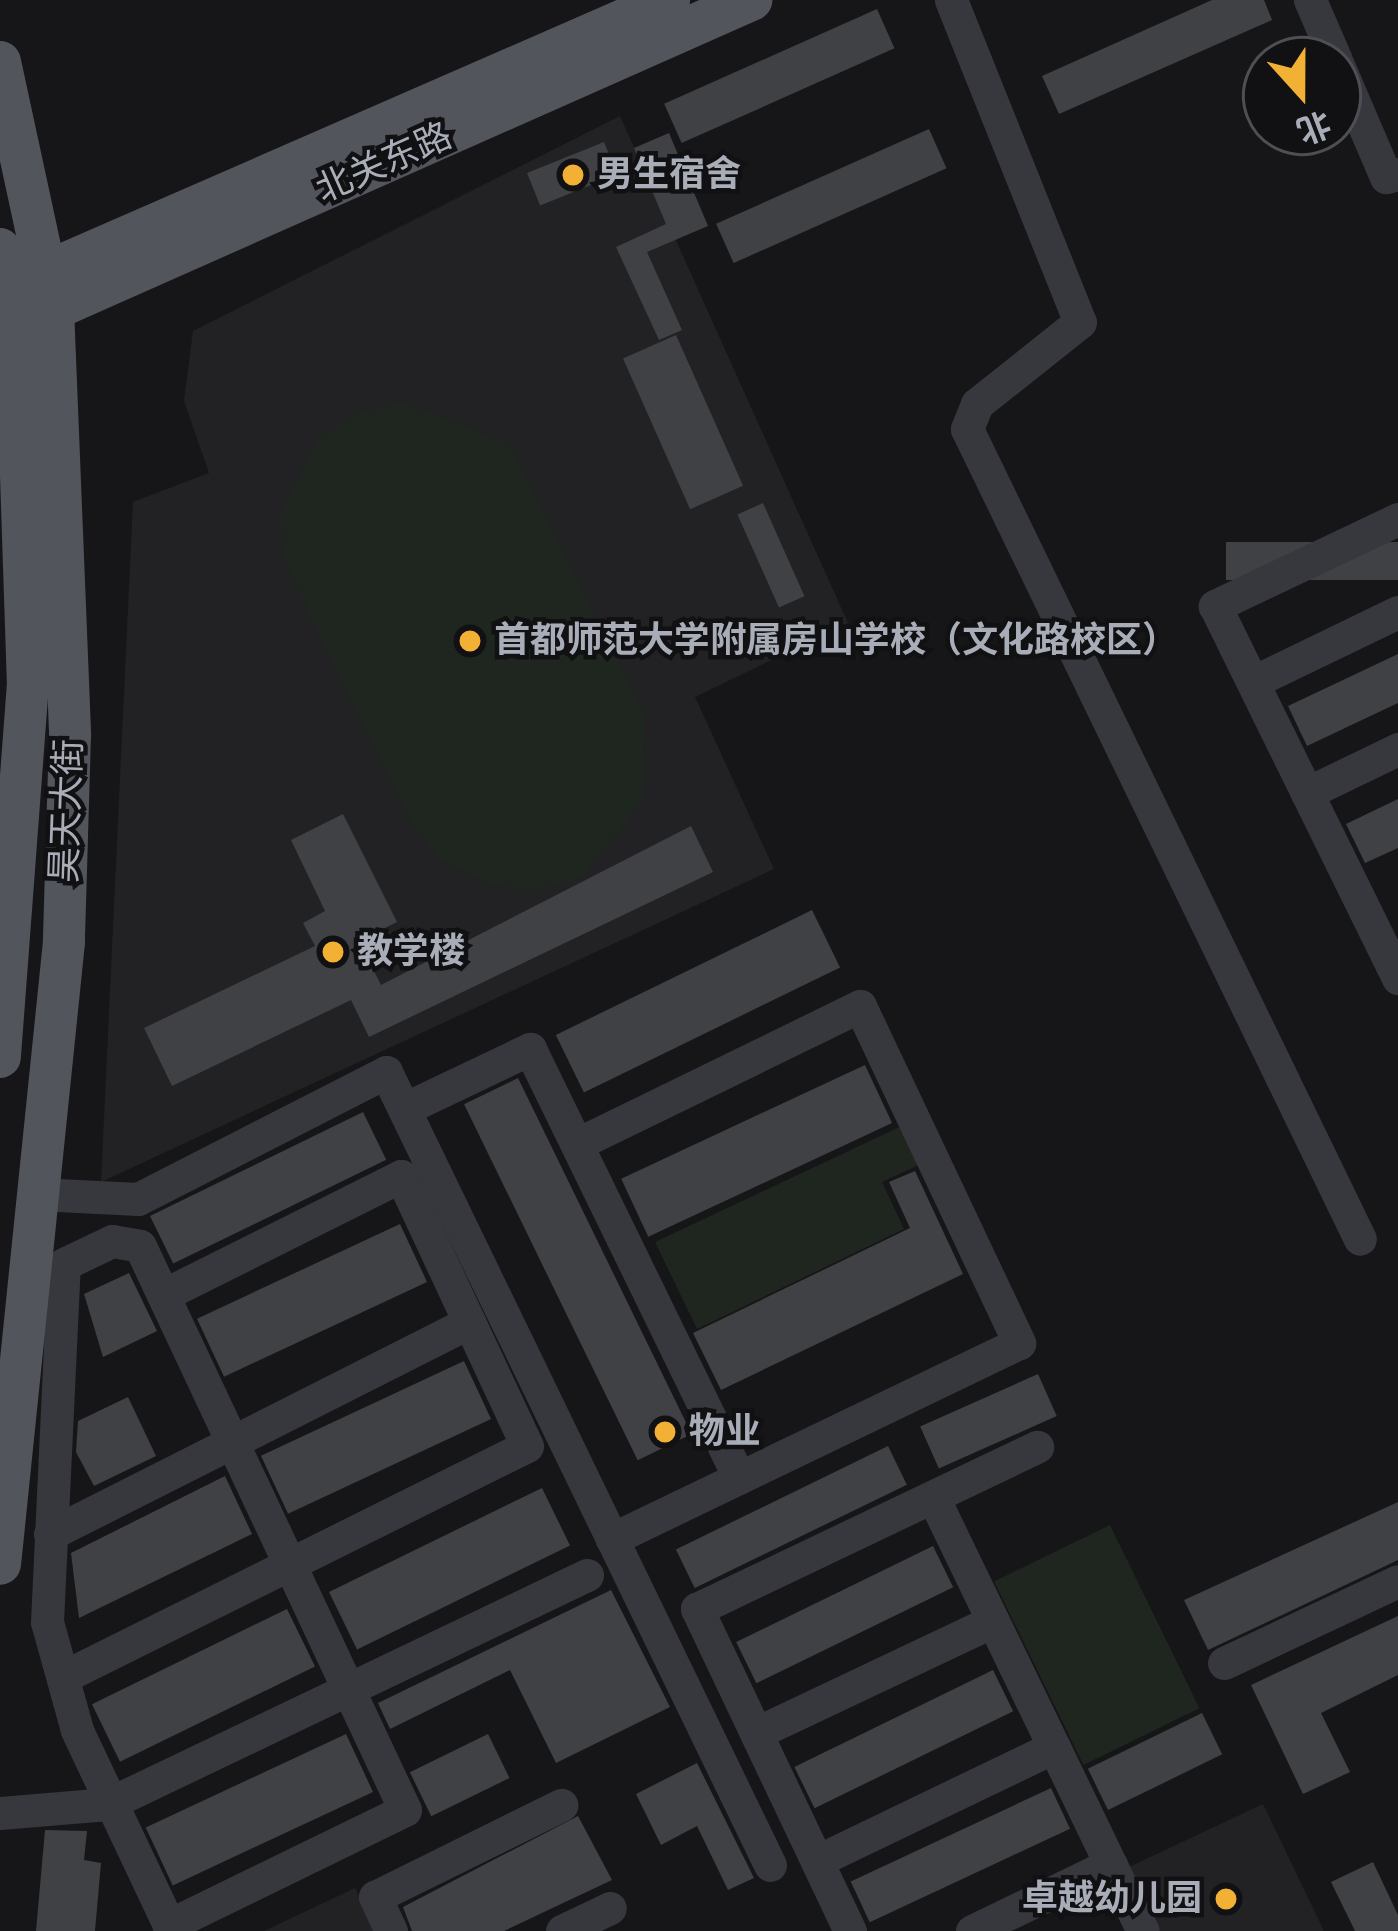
<!DOCTYPE html>
<meta charset="utf-8">
<style>
body{margin:0}
#map{position:relative;width:1398px;height:1931px;overflow:hidden;background:#161618;font-family:"Work Sans","Noto Sans SC",sans-serif}
div>[style]{position:absolute}
.built>*{inset:0;background:#222225}
.green>*{inset:0;background:#1e261f;transform-origin:0 0}
.building>*{inset:0;background:#404145;transform-origin:0 0}
.minor>*{height:33px;margin:-16.5px;padding:0 16.5px;transform-origin:16.5px;border-radius:16.5px;background:#37383d}
.major>*{height:42px;margin:-21px;padding:0 21px;transform-origin:21px;border-radius:21px;background:#53555c}
.dots>*{width:33px;height:33px;translate:-50% -50%;box-sizing:border-box;border:6px solid #111113;border-radius:50%}
span{translate:-50% -50%;white-space:nowrap;text-align:center;line-height:1.15;-webkit-text-stroke:9px #111113;paint-order:stroke}
.street-label{font-size:36px;color:#a8adb8}
.poi-label{font-size:36px;color:#a8adb8;font-weight:700}
.left{translate:0 -50%;text-align:left}
.right{translate:-100% -50%;text-align:right}
.north{position:absolute;left:1242px;top:36px;width:120px;height:120px;box-sizing:border-box;background:#111113;border:3px solid #4d4f55;border-radius:50%;rotate:159deg;font-size:33px;font-weight:700;line-height:48px;text-align:center;color:#a8adb8}
.north::after{content:'';display:block;margin:auto;width:42px;height:54px;background:#f2b134;clip-path:polygon(50% 0,100% 100%,50% 72%,0 100%)}
</style>
<div id="map">
<div class="built">
<i style="clip-path:polygon(620px 116px,848px 623px,695px 697px,774px 869px,101px 1182px,133px 502px,209px 473px,184px 401px,193px 331px)"></i>
<i style="clip-path:polygon(1263px 1804px,1324px 1931px,1160px 1931px,1129px 1867px)"></i>
<i style="clip-path:polygon(355px 1888px,376px 1931px,264px 1931px)"></i>
</div>
<div class="green">
<i style="clip-path:polygon(402px 402px,510px 444px,644px 712px,643px 802px,581px 878px,533px 891px,487px 884px,439px 858px,410px 822px,282px 557px,280px 516px,316px 442px,353px 414px)"></i>
<i style="clip-path:polygon(906px 1124px,925px 1162px,882px 1182px,904px 1229px,697px 1329px,655px 1242px)"></i>
<i style="left:1110px;top:1525px;width:204px;height:129px;rotate:64deg"></i>
</div>
<div class="building">
<i style="clip-path:polygon(1212px 0,1264px 0,1272px 20px,1059px 114px,1042px 76px)"></i>
<i style="left:877px;top:9px;width:43px;height:233px;rotate:66deg"></i>
<i style="left:929px;top:129px;width:43px;height:233px;rotate:66deg"></i>
<i style="clip-path:polygon(669px 133px,708px 226px,647px 252px,682px 330px,659px 340px,616px 247px,666px 224px,634px 148px)"></i>
<i style="left:604px;top:142px;width:35px;height:83px;rotate:68deg"></i>
<i style="left:676px;top:335px;width:165px;height:58px;rotate:66deg"></i>
<i style="left:763px;top:503px;width:102px;height:28px;rotate:66deg"></i>
<i style="left:1398px;top:542px;width:38px;height:172px;rotate:90deg"></i>
<i style="clip-path:polygon(1398px 654px,1398px 703px,1307px 746px,1288px 706px)"></i>
<i style="clip-path:polygon(1398px 799px,1398px 848px,1365px 863px,1346px 824px)"></i>
<i style="clip-path:polygon(343px 814px,397px 922px,359px 941px,381px 985px,691px 826px,713px 872px,369px 1037px,351px 1000px,172px 1086px,144px 1028px,315px 946px,303px 923px,325px 911px,291px 840px)"></i>
<i style="left:812px;top:910px;width:64px;height:285px;rotate:64deg"></i>
<i style="left:865px;top:1065px;width:64px;height:269px;rotate:65deg"></i>
<i style="left:518px;top:1078px;width:396px;height:60px;rotate:64deg"></i>
<i style="left:363px;top:1112px;width:53px;height:237px;rotate:64deg"></i>
<i style="clip-path:polygon(915px 1171px,963px 1274px,721px 1390px,693px 1333px,910px 1228px,889px 1182px)"></i>
<i style="left:400px;top:1224px;width:64px;height:224px;rotate:65deg"></i>
<i style="clip-path:polygon(129px 1273px,157px 1331px,103px 1357px,84px 1294px)"></i>
<i style="left:464px;top:1361px;width:64px;height:224px;rotate:65deg"></i>
<i style="left:1038px;top:1374px;width:46px;height:129px;rotate:66deg"></i>
<i style="clip-path:polygon(128px 1397px,156px 1456px,94px 1486px,76px 1452px,78px 1421px)"></i>
<i style="left:888px;top:1446px;width:43px;height:236px;rotate:64deg"></i>
<i style="clip-path:polygon(225px 1476px,252px 1534px,79px 1618px,71px 1553px)"></i>
<i style="left:542px;top:1488px;width:64px;height:237px;rotate:64deg"></i>
<i style="clip-path:polygon(1398px 1502px,1398px 1560px,1208px 1650px,1184px 1600px)"></i>
<i style="left:933px;top:1546px;width:46px;height:219px;rotate:64deg"></i>
<i style="clip-path:polygon(611px 1590px,670px 1707px,556px 1763px,510px 1670px,390px 1729px,378px 1703px)"></i>
<i style="left:287px;top:1609px;width:64px;height:217px;rotate:64deg"></i>
<i style="clip-path:polygon(1398px 1616px,1398px 1675px,1321px 1713px,1350px 1772px,1303px 1794px,1251px 1685px)"></i>
<i style="left:993px;top:1670px;width:46px;height:221px;rotate:64deg"></i>
<i style="left:1202px;top:1713px;width:46px;height:127px;rotate:64deg"></i>
<i style="left:346px;top:1734px;width:64px;height:221px;rotate:65deg"></i>
<i style="left:488px;top:1734px;width:49px;height:87px;rotate:64deg"></i>
<i style="clip-path:polygon(697px 1763px,754px 1878px,728px 1890px,697px 1826px,661px 1845px,636px 1794px)"></i>
<i style="left:1051px;top:1788px;width:45px;height:221px;rotate:65deg"></i>
<i style="clip-path:polygon(578px 1816px,612px 1880px,504px 1931px,412px 1931px,403px 1907px)"></i>
<i style="clip-path:polygon(45px 1830px,87px 1831px,84px 1860px,101px 1863px,95px 1931px,36px 1931px)"></i>
<i style="clip-path:polygon(1373px 1862px,1398px 1915px,1398px 1931px,1355px 1931px,1331px 1882px)"></i>
</div>
<div class="minor">
<i style="left:951px;top:0;width:347px;rotate:68.2deg"></i>
<i style="left:1080px;top:322px;width:132px;rotate:141.5deg"></i>
<i style="left:977px;top:404px;width:27px;rotate:112deg"></i>
<i style="left:967px;top:429px;width:900px;rotate:64.12deg"></i>
<i style="left:1310px;top:0;width:65px;rotate:66.6deg"></i>
<i style="left:1338px;top:65px;width:122px;rotate:66.8deg"></i>
<i style="left:1386px;top:177px;width:12px;rotate:-14deg"></i>
<i style="left:1398px;top:519px;width:203px;rotate:154.6deg"></i>
<i style="left:1215px;top:606px;width:415px;rotate:63.8deg"></i>
<i style="left:1253px;top:682px;width:161px;rotate:-25.8deg"></i>
<i style="left:1307px;top:793px;width:101px;rotate:-25.8deg"></i>
<i style="left:404px;top:1109px;width:140px;rotate:-25.5deg"></i>
<i style="left:530px;top:1049px;width:477px;rotate:64deg"></i>
<i style="left:577px;top:1144px;width:315px;rotate:-26deg"></i>
<i style="left:860px;top:1006px;width:373px;rotate:64.7deg"></i>
<i style="left:1019px;top:1343px;width:452px;rotate:154.3deg"></i>
<i style="left:38px;top:1194px;width:100px;rotate:2.9deg"></i>
<i style="left:138px;top:1199px;width:279px;rotate:-27.1deg"></i>
<i style="left:386px;top:1072px;width:881px;rotate:64.16deg"></i>
<i style="left:112px;top:1241px;width:28px;rotate:10deg"></i>
<i style="left:140px;top:1246px;width:623px;rotate:64.83deg"></i>
<i style="left:405px;top:1810px;width:263px;rotate:154deg"></i>
<i style="left:169px;top:1925px;width:216px;rotate:-115.3deg"></i>
<i style="left:77px;top:1730px;width:112px;rotate:-105.5deg"></i>
<i style="left:47px;top:1622px;width:358px;rotate:-87.3deg"></i>
<i style="left:64px;top:1264px;width:53px;rotate:-25.6deg"></i>
<i style="left:933px;top:1497px;width:482px;rotate:64.2deg"></i>
<i style="left:50px;top:1534px;width:470px;rotate:-26.8deg"></i>
<i style="left:1224px;top:1663px;width:192px;rotate:-25.2deg"></i>
<i style="left:63px;top:1677px;width:518px;rotate:-26.47deg"></i>
<i style="left:527px;top:1446px;width:298px;rotate:-115deg"></i>
<i style="left:401px;top:1176px;width:266px;rotate:153.4deg"></i>
<i style="left:756px;top:1733px;width:262px;rotate:-25.3deg"></i>
<i style="left:0;top:1813px;width:108px;rotate:-4.8deg"></i>
<i style="left:108px;top:1804px;width:531px;rotate:-25.55deg"></i>
<i style="left:817px;top:1861px;width:263px;rotate:-25.7deg"></i>
<i style="left:391px;top:1931px;width:38px;rotate:-115deg"></i>
<i style="left:375px;top:1897px;width:208px;rotate:-26.3deg"></i>
<i style="left:562px;top:1931px;width:53px;rotate:-25.6deg"></i>
<i style="left:850px;top:1931px;width:357px;rotate:-115.4deg"></i>
<i style="left:697px;top:1609px;width:377px;rotate:-25.5deg"></i>
<i style="left:972px;top:1931px;width:154px;rotate:-25.7deg"></i>
</div>
<div class="major">
<i style="left:0;top:62px;width:252px;rotate:77.8deg"></i>
<i style="left:53px;top:308px;width:427px;rotate:87.7deg"></i>
<i style="left:70px;top:735px;width:207px;rotate:91.7deg"></i>
<i style="left:64px;top:942px;width:625px;rotate:95.87deg"></i>
<i style="left:0;top:249px;width:78px;rotate:78.1deg"></i>
<i style="left:16px;top:325px;width:358px;rotate:88.1deg"></i>
<i style="left:28px;top:683px;width:375px;rotate:94.3deg"></i>
<i style="left:23px;top:282px;width:705px;rotate:-23.58deg"></i>
<i style="left:0;top:333px;width:822px;rotate:-23.91deg"></i>
</div>
<div class="dots">
<i style="left:573px;top:175px;background:#f2b134"></i>
<i style="left:470px;top:641px;background:#f2b134"></i>
<i style="left:333px;top:952px;background:#f2b134"></i>
<i style="left:665px;top:1432px;background:#f2b134"></i>
<i style="left:1226px;top:1899px;background:#f2b134"></i>
</div>
<div class="street-label">
<span style="left:384px;top:163px;rotate:-24deg">北关东路</span>
<span style="left:67px;top:811px;rotate:-88deg">昊天大街</span>
</div>
<div class="poi-label">
<span class="left" style="left:597px;top:175px">男生宿舍</span>
<span class="left" style="left:494px;top:641px">首都师范大学附属房山学校（文化路校区）</span>
<span class="left" style="left:357px;top:952px">教学楼</span>
<span class="left" style="left:689px;top:1432px">物业</span>
<span class="right" style="left:1202px;top:1899px">卓越幼儿园</span>
</div>
<div class="north">北</div>
</div>
